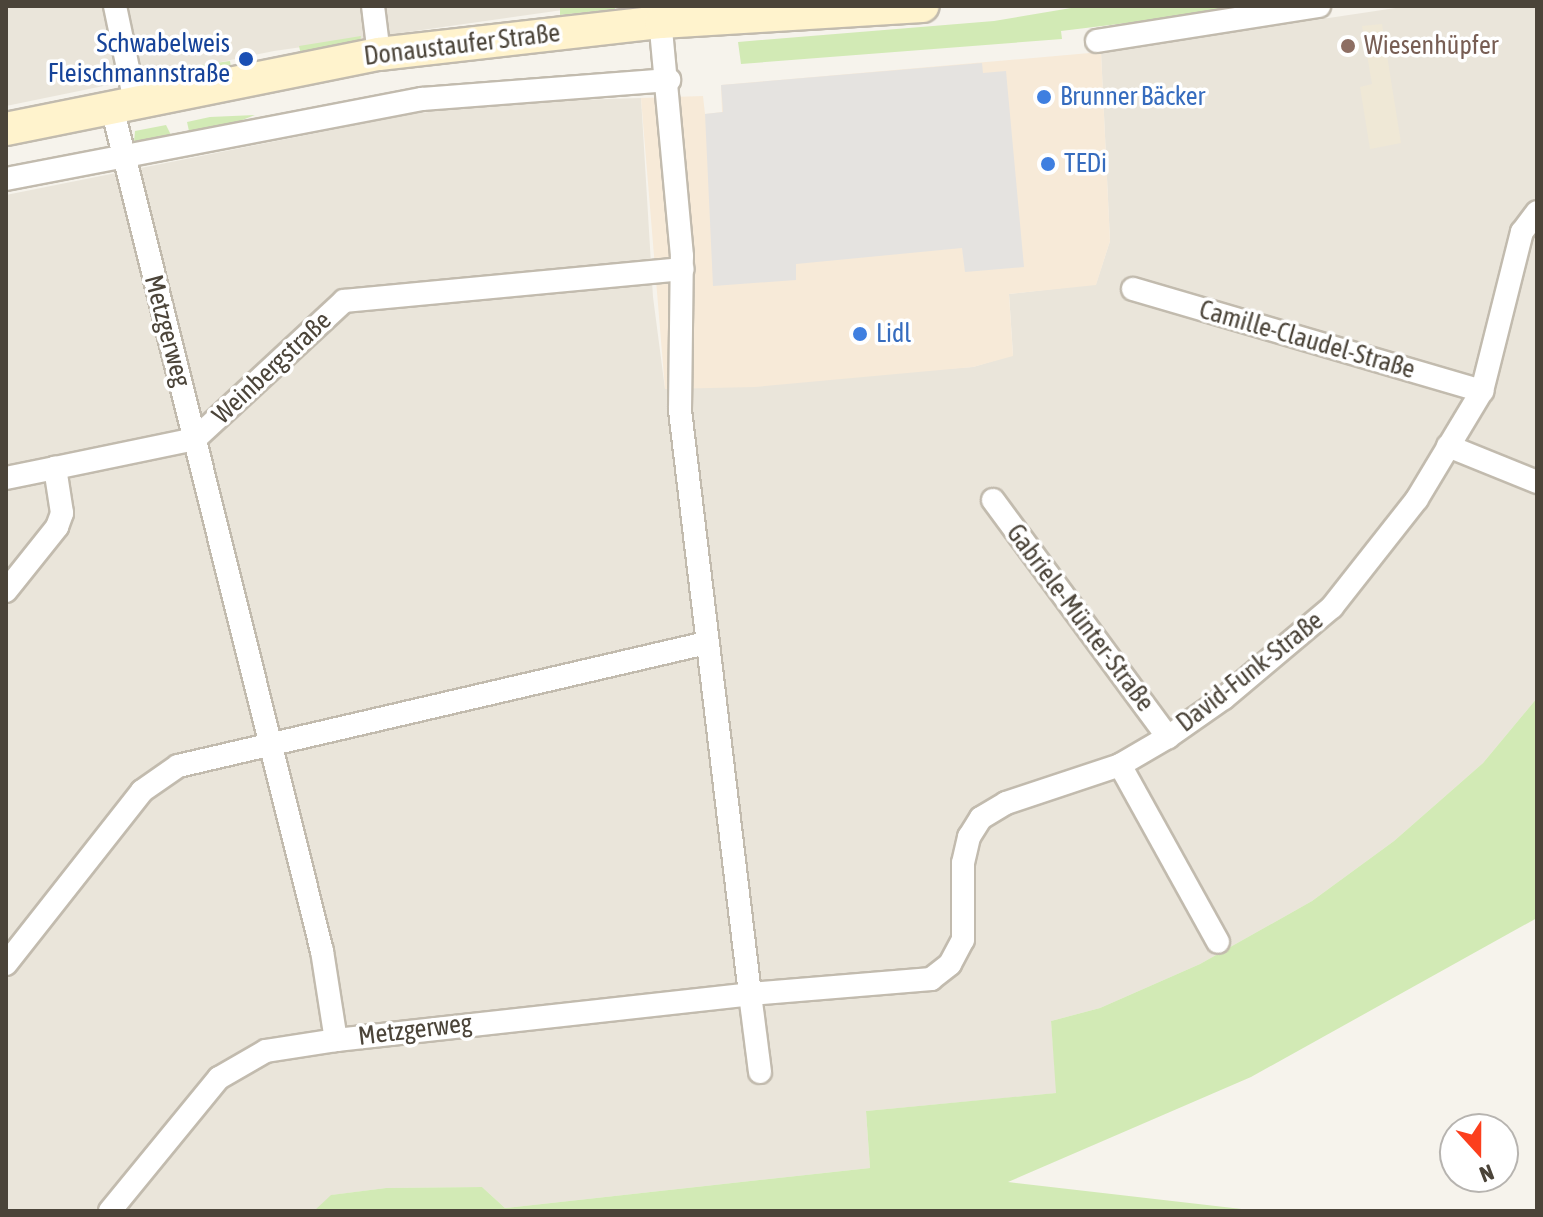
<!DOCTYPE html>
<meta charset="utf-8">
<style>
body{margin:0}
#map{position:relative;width:1543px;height:1217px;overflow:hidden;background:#f6f3ec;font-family:"Asap Condensed",sans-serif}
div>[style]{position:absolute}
.residential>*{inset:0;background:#eae5da}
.commercial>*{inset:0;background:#f7ead8}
.education>*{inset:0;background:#efe8d6}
.green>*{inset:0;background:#d2eab5;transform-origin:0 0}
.parking>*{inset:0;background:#e5e3e0}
.roads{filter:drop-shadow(2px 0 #c2bbae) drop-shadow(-2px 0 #c2bbae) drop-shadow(0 2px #c2bbae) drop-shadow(0 -2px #c2bbae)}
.minor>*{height:22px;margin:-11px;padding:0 11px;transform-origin:11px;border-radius:11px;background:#fff}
.secondary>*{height:32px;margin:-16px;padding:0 16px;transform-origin:16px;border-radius:16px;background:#fff3cd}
.dots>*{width:22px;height:22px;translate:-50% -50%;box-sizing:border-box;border:4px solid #fff;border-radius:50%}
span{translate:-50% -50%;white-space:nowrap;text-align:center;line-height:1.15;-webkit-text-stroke:7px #fff;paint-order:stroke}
.transit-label{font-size:26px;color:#164399}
.right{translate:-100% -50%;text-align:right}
.street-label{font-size:26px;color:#4b4439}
.education-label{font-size:26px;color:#785e54}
.left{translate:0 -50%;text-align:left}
.shop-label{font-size:26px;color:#366cbe}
.frame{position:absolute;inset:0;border:8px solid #4b4439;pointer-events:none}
.north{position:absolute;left:1439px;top:1113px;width:80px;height:80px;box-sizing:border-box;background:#fff;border:2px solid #b7b4b0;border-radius:50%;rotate:159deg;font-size:22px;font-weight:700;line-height:32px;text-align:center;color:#4b4439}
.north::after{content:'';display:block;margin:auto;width:28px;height:36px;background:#fc3f1d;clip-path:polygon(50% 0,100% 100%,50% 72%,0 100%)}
</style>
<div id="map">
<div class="residential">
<i style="clip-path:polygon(6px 6px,591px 6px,274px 51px,6px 106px)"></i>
<i style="clip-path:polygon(1409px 6px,1537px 6px,1537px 698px,1483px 763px,1394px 841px,1312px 901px,1200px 964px,1100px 1008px,1051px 1021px,1057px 1093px,866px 1111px,870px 1168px,505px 1208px,482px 1187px,386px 1188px,332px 1195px,315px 1211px,6px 1211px,6px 195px,412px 114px,513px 102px,641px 98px,653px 297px,665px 389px,973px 367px,1013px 355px,1009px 294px,1096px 284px,1110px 241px,1101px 52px)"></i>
</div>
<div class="commercial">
<i style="clip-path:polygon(1101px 52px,1110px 241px,1096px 285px,1009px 294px,1013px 356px,973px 367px,755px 387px,665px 389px,641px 98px,703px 96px,705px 114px,722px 112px,721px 85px)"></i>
</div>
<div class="education">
<i style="clip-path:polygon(1382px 24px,1401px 143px,1370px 149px,1360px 87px,1372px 84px,1362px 26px)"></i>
</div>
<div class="green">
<i style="clip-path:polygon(614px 6px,615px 9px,560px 15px,560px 8px)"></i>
<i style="clip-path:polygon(1083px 6px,1239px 6px,1240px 15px,1225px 19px,1223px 8px,1172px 17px,1172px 26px,1137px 31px,1135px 22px,1061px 31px,1062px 39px,741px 64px,738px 42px,994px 21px)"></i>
<i style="clip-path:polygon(361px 36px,360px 42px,302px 59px,299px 46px)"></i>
<i style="left:230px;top:61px;width:14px;height:57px;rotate:82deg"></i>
<i style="clip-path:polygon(255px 115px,191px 140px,187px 122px,210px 117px)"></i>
<i style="clip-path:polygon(166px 125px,175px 143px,154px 147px,134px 142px,135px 131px)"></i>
<i style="clip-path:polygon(1537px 698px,1537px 918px,1251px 1077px,1008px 1182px,1259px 1211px,314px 1211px,331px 1195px,386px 1188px,482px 1187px,505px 1208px,870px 1168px,866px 1111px,1056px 1093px,1051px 1021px,1100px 1008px,1200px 964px,1312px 901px,1394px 841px,1483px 763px)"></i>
</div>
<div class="parking">
<i style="clip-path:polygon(982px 63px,983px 73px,1006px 71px,1024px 267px,965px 272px,962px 248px,796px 264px,796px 280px,713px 286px,705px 114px,723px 112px,721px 85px)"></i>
</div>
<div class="roads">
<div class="minor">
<i style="left:115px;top:6px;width:98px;rotate:78.2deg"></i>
<i style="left:373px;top:6px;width:48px;rotate:82.9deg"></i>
<i style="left:1097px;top:41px;width:225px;rotate:-9deg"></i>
<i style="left:112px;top:107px;width:870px;rotate:76.03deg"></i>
<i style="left:322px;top:951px;width:90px;rotate:81.1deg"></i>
<i style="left:336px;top:1040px;width:417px;rotate:-6.3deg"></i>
<i style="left:750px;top:994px;width:588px;rotate:-96.84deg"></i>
<i style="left:680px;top:410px;width:154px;rotate:-89.3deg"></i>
<i style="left:682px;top:256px;width:251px;rotate:-95.3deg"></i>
<i style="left:6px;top:179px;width:424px;rotate:-10.9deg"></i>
<i style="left:422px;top:99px;width:248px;rotate:-4.4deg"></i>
<i style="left:1133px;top:289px;width:364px;rotate:16.3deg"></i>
<i style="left:1448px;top:446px;width:96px;rotate:22deg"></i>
<i style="left:6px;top:478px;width:50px;rotate:-11.5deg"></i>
<i style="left:993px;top:500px;width:295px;rotate:53.6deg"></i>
<i style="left:6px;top:591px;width:82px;rotate:-51.4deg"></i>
<i style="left:57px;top:527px;width:15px;rotate:-70deg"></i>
<i style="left:62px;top:513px;width:46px;rotate:-98.8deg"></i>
<i style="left:55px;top:468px;width:143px;rotate:-11.7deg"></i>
<i style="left:195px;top:439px;width:203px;rotate:-42.8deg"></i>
<i style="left:344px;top:301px;width:340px;rotate:-5.4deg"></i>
<i style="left:1120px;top:765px;width:202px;rotate:61deg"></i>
<i style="left:6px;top:964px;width:220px;rotate:-51.8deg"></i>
<i style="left:142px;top:791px;width:44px;rotate:-34.8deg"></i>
<i style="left:178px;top:766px;width:542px;rotate:-13.11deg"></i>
<i style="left:760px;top:1072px;width:79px;rotate:-97.3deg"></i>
<i style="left:750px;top:994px;width:182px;rotate:-4.7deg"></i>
<i style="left:931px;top:979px;width:24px;rotate:-38deg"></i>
<i style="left:950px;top:964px;width:27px;rotate:-62deg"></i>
<i style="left:963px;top:940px;width:77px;rotate:-90deg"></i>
<i style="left:963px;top:863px;width:27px;rotate:-77deg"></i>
<i style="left:969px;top:837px;width:22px;rotate:-58deg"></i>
<i style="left:981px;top:818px;width:29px;rotate:-31deg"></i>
<i style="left:1006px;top:803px;width:120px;rotate:-18.4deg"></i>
<i style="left:1120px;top:765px;width:56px;rotate:-30.3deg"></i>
<i style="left:1168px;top:737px;width:68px;rotate:-34.9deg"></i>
<i style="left:1224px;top:698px;width:141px;rotate:-40.1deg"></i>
<i style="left:1332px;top:607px;width:137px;rotate:-51.8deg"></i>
<i style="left:1417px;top:499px;width:126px;rotate:-59deg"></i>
<i style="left:1482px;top:391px;width:164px;rotate:-75.9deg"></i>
<i style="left:1522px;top:232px;width:25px;rotate:-53deg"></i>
<i style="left:110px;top:1211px;width:172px;rotate:-50.7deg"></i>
<i style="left:219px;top:1078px;width:54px;rotate:-29.9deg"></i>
<i style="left:266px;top:1051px;width:71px;rotate:-8.9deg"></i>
</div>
<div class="secondary">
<i style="left:6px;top:129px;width:380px;rotate:-11.4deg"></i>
<i style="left:379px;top:54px;width:284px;rotate:-6.5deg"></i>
<i style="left:661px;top:22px;width:262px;rotate:-3.5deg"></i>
</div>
</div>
<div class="dots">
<i style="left:1348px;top:46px;background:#8d6e63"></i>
<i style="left:246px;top:59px;background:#1a4fb4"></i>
<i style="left:1044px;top:97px;background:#3f7fe0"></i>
<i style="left:1048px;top:164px;background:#3f7fe0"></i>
<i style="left:860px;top:334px;background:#3f7fe0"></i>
</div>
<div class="transit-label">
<span class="right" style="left:230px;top:59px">Schwabelweis<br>Fleischmannstraße</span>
</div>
<div class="street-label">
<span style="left:462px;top:45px;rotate:-7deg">Donaustaufer Straße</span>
<span style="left:167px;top:331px;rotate:75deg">Metzgerweg</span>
<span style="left:1307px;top:340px;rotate:16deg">Camille-Claudel-Straße</span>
<span style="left:272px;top:368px;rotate:-43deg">Weinbergstraße</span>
<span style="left:1080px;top:618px;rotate:53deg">Gabriele-Münter-Straße</span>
<span style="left:1250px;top:672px;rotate:-38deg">David-Funk-Straße</span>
<span style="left:415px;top:1030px;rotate:-7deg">Metzgerweg</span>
</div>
<div class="education-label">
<span class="left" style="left:1364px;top:46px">Wiesenhüpfer</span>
</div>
<div class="shop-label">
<span class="left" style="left:1060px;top:97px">Brunner Bäcker</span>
<span class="left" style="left:1064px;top:164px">TEDi</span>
<span class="left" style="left:876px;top:334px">Lidl</span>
</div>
<div class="frame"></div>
<div class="north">N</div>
</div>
